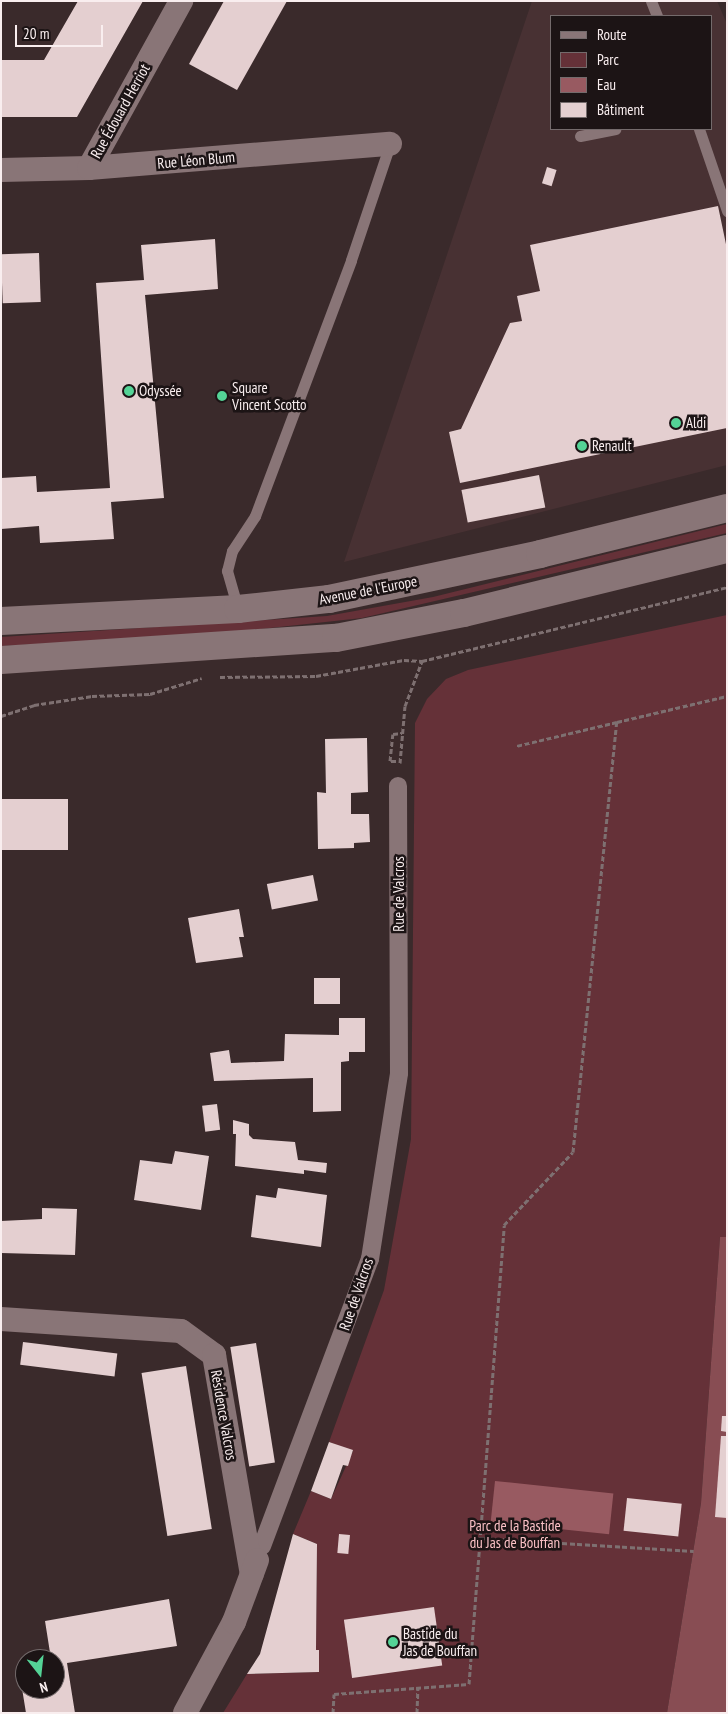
<!DOCTYPE html>
<meta charset="utf-8">
<style>
body{margin:0}
#map{position:relative;width:728px;height:1714px;overflow:hidden;background:#3a2a2b;font-family:"PT Sans Narrow",sans-serif}
div>[style]{position:absolute}
.built>*{inset:0;background:#483133}
.green>*{inset:0;background:#653138}
.forest>*{inset:0;background:#884d53}
.water>*{inset:0;background:#985a61;transform-origin:0 0}
.building>*{inset:0;background:#e4cfd0;transform-origin:0 0}
.path>*{height:3px;margin-top:-1.5px;transform-origin:0;background:repeating-linear-gradient(90deg,#7e7071 0 5px,transparent 0 7.5px)}
.service>*{height:11px;margin:-5.5px;padding:0 5.5px;transform-origin:5.5px;border-radius:5.5px;background:#897577}
.pedestrian>*{height:18px;margin:-9px;padding:0 9px;transform-origin:9px;border-radius:9px;background:#897577}
.minor>*{height:24px;margin:-12px;padding:0 12px;transform-origin:12px;border-radius:12px;background:#897577}
.secondary>*{height:28px;margin:-14px;padding:0 14px;transform-origin:14px;border-radius:14px;background:#897577}
.dots>*{width:14px;height:14px;translate:-50% -50%;box-sizing:border-box;border:2px solid #1c1415;border-radius:50%}
span{translate:-50% -50%;white-space:nowrap;text-align:center;line-height:1.15;-webkit-text-stroke:5px #1c1415;paint-order:stroke}
.street-label{font-size:15px;color:#f9eeef}
.poi-label{font-size:15px;color:#f9eeef}
.left{translate:0 -50%;text-align:left}
.park-label{font-size:15px;color:#fac0c5}
.frame{position:absolute;inset:0;border:2px solid #f9eeef;pointer-events:none}
.legend{position:absolute;left:550px;top:15px;width:162px;height:115px;box-sizing:border-box;background:#1c1415;border:1px solid #746b6c;margin:0;padding:6px 9px;list-style:none;font-size:15px;color:#f9eeef}
.legend li{display:flex;align-items:center;gap:10px;height:25px}
.legend b{width:25px;border:1px solid #746b6c}
.north{position:absolute;left:15px;top:1649px;width:50px;height:50px;box-sizing:border-box;background:#1c1415;border:1px solid #746b6c;border-radius:50%;rotate:164deg;font-size:14px;font-weight:700;line-height:20px;text-align:center;color:#f9eeef}
.north::after{content:'';display:block;margin:auto;width:18px;height:22px;background:#54d396;clip-path:polygon(50% 0,100% 100%,50% 72%,0 100%)}
.scale{position:absolute;left:15px;top:25px;width:88px;height:22px;box-sizing:border-box;border:2px solid #f9eeef;border-top:0;padding-left:6px;font-size:15px;line-height:18px;white-space:nowrap;color:#f9eeef;-webkit-text-stroke:4px #1c1415;paint-order:stroke}
</style>
<div id="map">
<div class="built">
<i style="clip-path:polygon(evenodd,532px 1px,717px 1px,727px 24px,727px 465px,344px 562px,532px 1px,552px 16px,712px 16px,712px 129px,552px 129px,552px 16px)"></i>
</div>
<div class="green">
<i style="clip-path:polygon(727px 524px,727px 533px,362px 618px,205px 635px,1px 646px,1px 637px,327px 616px,433px 597px)"></i>
<i style="clip-path:polygon(727px 615px,727px 1237px,720px 1237px,701px 1503px,667px 1713px,223px 1713px,247px 1674px,319px 1672px,316px 1650px,317px 1544px,293px 1534px,311px 1491px,331px 1499px,353px 1451px,329px 1442px,384px 1290px,411px 1139px,415px 723px,427px 699px,446px 679px,468px 670px)"></i>
</div>
<div class="forest">
<i style="clip-path:polygon(720px 1237px,727px 1237px,727px 1713px,667px 1713px,701px 1503px)"></i>
</div>
<div class="water">
<i style="left:495px;top:1481px;width:119px;height:41px;rotate:6deg"></i>
</div>
<div class="building">
<i style="clip-path:polygon(78px 1px,143px 1px,77px 117px,1px 117px,1px 60px,44px 60px)"></i>
<i style="clip-path:polygon(224px 1px,287px 1px,237px 90px,189px 64px)"></i>
<i style="left:547px;top:167px;width:10px;height:17px;rotate:17deg"></i>
<i style="clip-path:polygon(718px 206px,727px 249px,727px 428px,460px 483px,449px 432px,461px 429px,510px 323px,522px 321px,517px 296px,540px 291px,530px 245px)"></i>
<i style="clip-path:polygon(215px 239px,218px 289px,145px 295px,164px 498px,111px 502px,114px 539px,40px 543px,39px 526px,1px 529px,1px 478px,36px 476px,37px 492px,110px 488px,96px 283px,144px 280px,141px 245px)"></i>
<i style="left:39px;top:253px;width:49px;height:38px;rotate:88deg"></i>
<i style="left:539px;top:475px;width:33px;height:79px;rotate:79deg"></i>
<i style="clip-path:polygon(367px 738px,368px 792px,351px 793px,351px 814px,369px 814px,370px 842px,354px 843px,354px 848px,318px 849px,317px 792px,326px 793px,325px 739px)"></i>
<i style="left:68px;top:799px;width:51px;height:67px;rotate:90deg"></i>
<i style="left:313px;top:875px;width:26px;height:47px;rotate:79deg"></i>
<i style="clip-path:polygon(239px 909px,244px 937px,239px 937px,243px 957px,196px 963px,188px 918px)"></i>
<i style="left:340px;top:978px;width:26px;height:26px;rotate:90deg"></i>
<i style="clip-path:polygon(339px 1018px,365px 1018px,365px 1052px,349px 1052px,349px 1061px,341px 1062px,341px 1111px,313px 1112px,313px 1078px,214px 1081px,210px 1053px,229px 1050px,231px 1063px,284px 1061px,285px 1034px,339px 1035px)"></i>
<i style="left:217px;top:1104px;width:26px;height:15px;rotate:83deg"></i>
<i style="clip-path:polygon(233px 1120px,249px 1124px,249px 1135px,253px 1139px,295px 1142px,298px 1160px,327px 1163px,326px 1173px,304px 1170px,304px 1174px,235px 1166px,236px 1134px,233px 1134px)"></i>
<i style="clip-path:polygon(175px 1151px,209px 1156px,201px 1210px,134px 1200px,140px 1160px,172px 1164px)"></i>
<i style="clip-path:polygon(278px 1188px,327px 1195px,321px 1247px,251px 1237px,256px 1195px,276px 1198px)"></i>
<i style="clip-path:polygon(42px 1208px,77px 1209px,75px 1255px,1px 1253px,1px 1221px,42px 1219px)"></i>
<i style="left:23px;top:1342px;width:95px;height:23px;rotate:7deg"></i>
<i style="left:256px;top:1343px;width:121px;height:26px;rotate:81deg"></i>
<i style="left:186px;top:1366px;width:165px;height:45px;rotate:81deg"></i>
<i style="clip-path:polygon(722px 1416px,727px 1416px,727px 1432px,721px 1431px)"></i>
<i style="clip-path:polygon(721px 1436px,727px 1436px,727px 1518px,715px 1517px)"></i>
<i style="clip-path:polygon(329px 1442px,353px 1450px,348px 1466px,343px 1465px,331px 1499px,311px 1491px)"></i>
<i style="left:627px;top:1498px;width:55px;height:33px;rotate:6deg"></i>
<i style="clip-path:polygon(293px 1534px,317px 1544px,316px 1650px,319px 1650px,319px 1672px,247px 1674px,260px 1654px)"></i>
<i style="left:339px;top:1534px;width:11px;height:19px;rotate:5deg"></i>
<i style="clip-path:polygon(169px 1599px,177px 1646px,67px 1663px,75px 1713px,26px 1713px,19px 1670px,25px 1669px,25px 1689px,55px 1689px,55px 1659px,51px 1659px,45px 1621px)"></i>
<i style="left:434px;top:1607px;width:59px;height:91px;rotate:82deg"></i>
</div>
<div class="path">
<i style="left:220px;top:677px;width:96px;rotate:-0.6deg"></i>
<i style="left:316px;top:676px;width:89px;rotate:-10.3deg"></i>
<i style="left:404px;top:660px;width:18px;rotate:3deg"></i>
<i style="left:422px;top:661px;width:314px;rotate:-13.6deg"></i>
<i style="left:1px;top:716px;width:35px;rotate:-18deg"></i>
<i style="left:34px;top:705px;width:59px;rotate:-8.8deg"></i>
<i style="left:92px;top:696px;width:58px;rotate:-2deg"></i>
<i style="left:150px;top:694px;width:54px;rotate:-17.1deg"></i>
<i style="left:617px;top:722px;width:113px;rotate:-13.3deg"></i>
<i style="left:396px;top:761px;width:6px;rotate:180deg"></i>
<i style="left:390px;top:761px;width:27px;rotate:-84deg"></i>
<i style="left:393px;top:734px;width:9px;rotate:-6deg"></i>
<i style="left:400px;top:763px;width:57px;rotate:-85deg"></i>
<i style="left:405px;top:706px;width:48px;rotate:-69.3deg"></i>
<i style="left:480px;top:1538px;width:214px;rotate:3.5deg"></i>
<i style="left:333px;top:1713px;width:19px;rotate:-87deg"></i>
<i style="left:334px;top:1694px;width:135px;rotate:-4.2deg"></i>
<i style="left:469px;top:1684px;width:460px;rotate:-85.6deg"></i>
<i style="left:504px;top:1225px;width:100px;rotate:-46.6deg"></i>
<i style="left:573px;top:1152px;width:432px;rotate:-84.2deg"></i>
<i style="left:617px;top:722px;width:104px;rotate:166.6deg"></i>
<i style="left:417px;top:1713px;width:25px;rotate:-88deg"></i>
</div>
<div class="service">
<i style="left:651px;top:1px;width:16px;rotate:68deg"></i>
<i style="left:699px;top:129px;width:87px;rotate:71.1deg"></i>
<i style="left:580px;top:136px;width:36px;rotate:-11deg"></i>
<i style="left:238px;top:609px;width:40px;rotate:-106deg"></i>
<i style="left:227px;top:571px;width:21px;rotate:-76deg"></i>
<i style="left:232px;top:551px;width:42px;rotate:-56.7deg"></i>
<i style="left:255px;top:516px;width:273px;rotate:-69.4deg"></i>
<i style="left:351px;top:260px;width:122px;rotate:-71.4deg"></i>
</div>
<div class="pedestrian">
<i style="left:262px;top:1546px;width:307px;rotate:-69.4deg"></i>
<i style="left:370px;top:1259px;width:188px;rotate:-81.1deg"></i>
<i style="left:399px;top:1073px;width:287px;rotate:-90.2deg"></i>
</div>
<div class="minor">
<i style="left:89px;top:168px;width:191px;rotate:-61.1deg"></i>
<i style="left:1px;top:170px;width:88px;rotate:-1.3deg"></i>
<i style="left:89px;top:168px;width:302px;rotate:-4.6deg"></i>
<i style="left:1px;top:1319px;width:180px;rotate:3.8deg"></i>
<i style="left:181px;top:1331px;width:41px;rotate:36deg"></i>
<i style="left:214px;top:1355px;width:222px;rotate:80.2deg"></i>
<i style="left:185px;top:1713px;width:103px;rotate:-61.7deg"></i>
<i style="left:234px;top:1622px;width:66px;rotate:-69.6deg"></i>
</div>
<div class="secondary">
<i style="left:1px;top:621px;width:237px;rotate:-2.9deg"></i>
<i style="left:238px;top:609px;width:92px;rotate:-6.3deg"></i>
<i style="left:329px;top:599px;width:216px;rotate:-12deg"></i>
<i style="left:540px;top:554px;width:193px;rotate:-13.8deg"></i>
<i style="left:1px;top:660px;width:336px;rotate:-3.8deg"></i>
<i style="left:336px;top:638px;width:130px;rotate:-11.1deg"></i>
<i style="left:464px;top:613px;width:271px;rotate:-13.7deg"></i>
</div>
<div class="dots">
<i style="left:129px;top:391px;background:#54d396"></i>
<i style="left:222px;top:396px;background:#54d396"></i>
<i style="left:676px;top:423px;background:#54d396"></i>
<i style="left:582px;top:446px;background:#54d396"></i>
<i style="left:393px;top:1642px;background:#54d396"></i>
</div>
<div class="street-label">
<span style="left:120px;top:111px;rotate:-61deg">Rue Édouard Herriot</span>
<span style="left:196px;top:160px;rotate:-5deg">Rue Léon Blum</span>
<span style="left:368px;top:590px;rotate:-11deg">Avenue de l'Europe</span>
<span style="left:399px;top:894px;rotate:-90deg">Rue de Valcros</span>
<span style="left:356px;top:1294px;rotate:-71deg">Rue de Valcros</span>
<span style="left:224px;top:1415px;rotate:80deg">Résidence Valcros</span>
</div>
<div class="poi-label">
<span class="left" style="left:232px;top:396px">Square<br>Vincent Scotto</span>
<span class="left" style="left:139px;top:391px">Odyssée</span>
<span class="left" style="left:686px;top:423px">Aldi</span>
<span class="left" style="left:592px;top:446px">Renault</span>
<span class="left" style="left:403px;top:1642px">Bastide du<br>Jas de Bouffan</span>
</div>
<div class="park-label">
<span style="left:515px;top:1534px">Parc de la Bastide<br>du Jas de Bouffan</span>
</div>
<div class="frame"></div>
<ul class="legend">
<li><b style="height:6px;background:#897577"></b>Route</li>
<li><b style="height:14px;background:#653138"></b>Parc</li>
<li><b style="height:14px;background:#985a61"></b>Eau</li>
<li><b style="height:14px;background:#e4cfd0"></b>Bâtiment</li>
</ul>
<div class="north">N</div>
<div class="scale">20 m</div>
</div>
